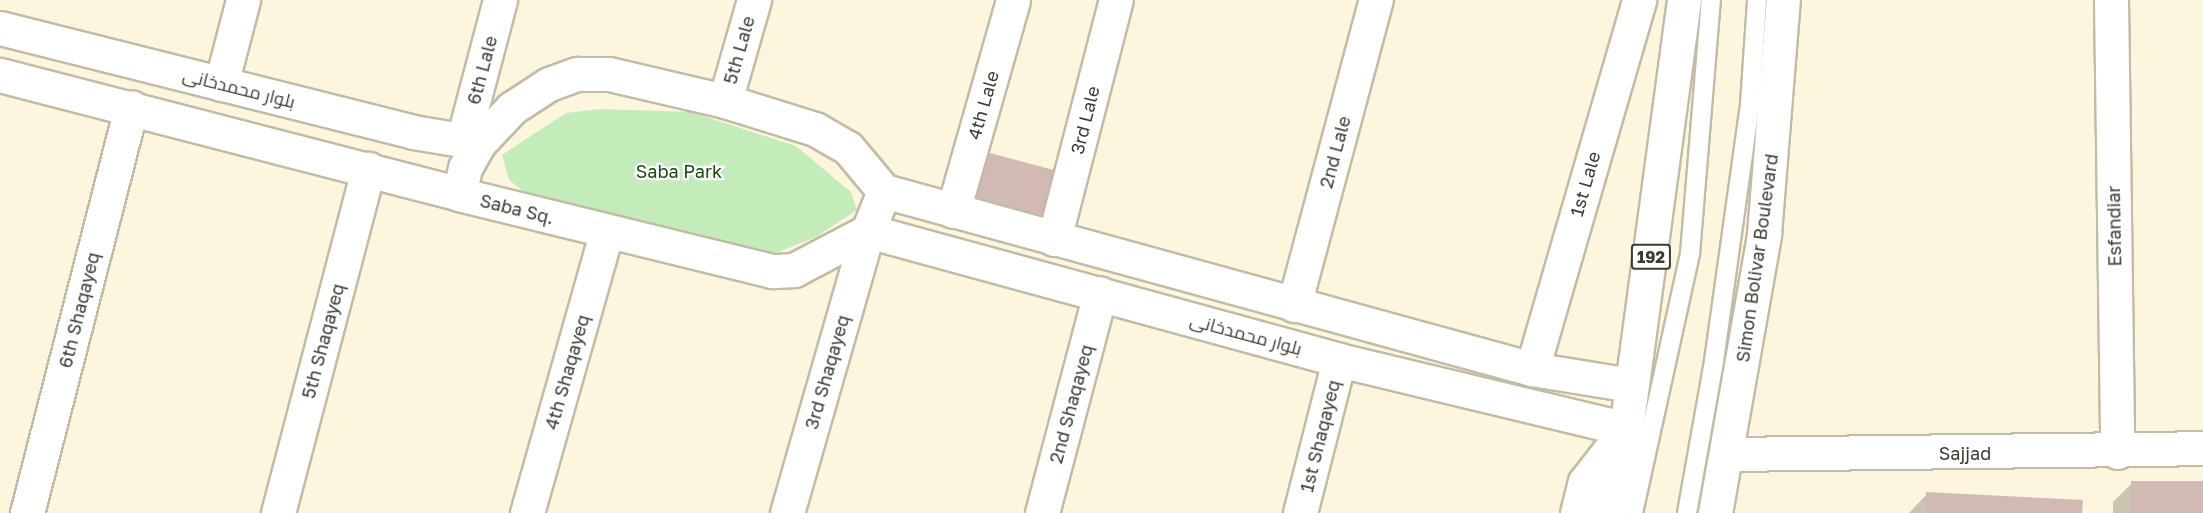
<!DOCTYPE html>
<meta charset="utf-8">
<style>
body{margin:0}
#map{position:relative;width:2203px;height:513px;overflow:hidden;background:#fdf6df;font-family:"Golos Text",Cairo,sans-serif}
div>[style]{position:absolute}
.green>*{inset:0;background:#c4ecbb}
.shadow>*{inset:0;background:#0003}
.building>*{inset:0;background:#d3b9b4;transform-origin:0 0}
.roads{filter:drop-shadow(2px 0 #c2bba5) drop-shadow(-2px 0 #c2bba5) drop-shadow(0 2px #c2bba5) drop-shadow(0 -2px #c2bba5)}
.service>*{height:18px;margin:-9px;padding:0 9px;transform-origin:9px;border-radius:9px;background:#fff}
.minor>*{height:33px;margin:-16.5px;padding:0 16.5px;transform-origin:16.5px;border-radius:16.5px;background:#fff}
.tertiary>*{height:33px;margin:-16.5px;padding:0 16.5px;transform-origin:16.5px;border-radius:16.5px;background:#fff}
.primary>*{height:33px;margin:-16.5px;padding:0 16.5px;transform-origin:16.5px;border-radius:16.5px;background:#fff}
span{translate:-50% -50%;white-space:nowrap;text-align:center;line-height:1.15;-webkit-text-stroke:4.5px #fff;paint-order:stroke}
.shield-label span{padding:2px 4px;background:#fff;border:2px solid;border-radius:4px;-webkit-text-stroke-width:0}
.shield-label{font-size:16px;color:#3d3a31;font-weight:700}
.street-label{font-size:18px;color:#3d3a31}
.park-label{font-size:18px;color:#1a4910}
</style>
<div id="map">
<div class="green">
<i style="clip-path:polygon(600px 109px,691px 112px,796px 146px,851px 192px,857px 210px,816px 237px,768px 256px,523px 191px,509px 180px,502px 155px,566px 113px)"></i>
</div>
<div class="shadow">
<i style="clip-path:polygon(2203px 483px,2203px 513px,2113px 513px,2113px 502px,2131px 484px)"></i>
<i style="clip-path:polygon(1927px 494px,2081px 513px,1909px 513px)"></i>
</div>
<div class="building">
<i style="left:975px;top:149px;width:96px;height:61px;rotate:15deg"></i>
<i style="left:2203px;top:481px;width:32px;height:72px;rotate:90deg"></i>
<i style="clip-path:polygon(1926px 492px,2083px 500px,2082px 513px,1925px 513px)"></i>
</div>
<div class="roads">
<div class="service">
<i style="left:1633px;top:513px;width:265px;rotate:-77.6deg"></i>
<i style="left:1690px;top:254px;width:255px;rotate:-85.3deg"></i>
<i style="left:1687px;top:513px;width:154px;rotate:-79.9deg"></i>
<i style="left:1714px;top:361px;width:260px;rotate:-82deg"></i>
<i style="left:1750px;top:104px;width:104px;rotate:-86.1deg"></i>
</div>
<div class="minor">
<i style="left:2111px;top:0;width:452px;rotate:89.2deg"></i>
<i style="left:221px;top:84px;width:87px;rotate:-75.3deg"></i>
<i style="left:725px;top:101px;width:105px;rotate:-74deg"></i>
<i style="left:463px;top:140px;width:145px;rotate:-75.2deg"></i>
<i style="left:953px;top:211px;width:219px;rotate:-74.1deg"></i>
<i style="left:1054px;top:239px;width:247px;rotate:-75.5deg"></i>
<i style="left:1294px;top:305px;width:316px;rotate:-75deg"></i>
<i style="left:1532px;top:369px;width:384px;rotate:-73.8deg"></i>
<i style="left:1727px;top:454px;width:476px;rotate:-0.7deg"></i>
<i style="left:27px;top:513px;width:419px;rotate:-75.6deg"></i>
<i style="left:278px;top:513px;width:356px;rotate:-75.3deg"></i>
<i style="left:527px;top:513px;width:293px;rotate:-74.2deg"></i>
<i style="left:787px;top:513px;width:293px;rotate:-74deg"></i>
<i style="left:1042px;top:513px;width:227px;rotate:-75.2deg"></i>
<i style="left:1300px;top:513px;width:158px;rotate:-75.7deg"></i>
<i style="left:1577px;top:513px;width:32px;rotate:-76deg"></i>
<i style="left:1585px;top:482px;width:67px;rotate:-52.3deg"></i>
</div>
<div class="tertiary">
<i style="left:0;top:28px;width:426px;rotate:14.1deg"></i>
<i style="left:413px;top:132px;width:67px;rotate:9.5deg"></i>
<i style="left:577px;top:74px;width:32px"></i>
<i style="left:609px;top:74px;width:119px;rotate:13.1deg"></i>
<i style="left:725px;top:101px;width:94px;rotate:17.3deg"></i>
<i style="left:815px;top:129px;width:38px;rotate:30deg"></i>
<i style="left:848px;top:148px;width:56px;rotate:50.1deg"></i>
<i style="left:884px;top:191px;width:43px;rotate:111.8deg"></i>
<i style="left:868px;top:231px;width:84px;rotate:152.2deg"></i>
<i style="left:794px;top:270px;width:22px;rotate:177deg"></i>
<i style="left:772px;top:271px;width:322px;rotate:-166.2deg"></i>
<i style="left:459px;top:194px;width:27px;rotate:-77deg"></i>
<i style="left:465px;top:168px;width:29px;rotate:-61deg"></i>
<i style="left:479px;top:143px;width:48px;rotate:-46.7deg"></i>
<i style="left:512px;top:108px;width:44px;rotate:-33deg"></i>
<i style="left:549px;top:84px;width:30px;rotate:-20deg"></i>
<i style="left:0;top:75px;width:474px;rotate:14.5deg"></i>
<i style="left:884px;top:191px;width:672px;rotate:15.36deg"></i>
<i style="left:1532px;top:369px;width:100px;rotate:9.2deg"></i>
<i style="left:868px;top:231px;width:488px;rotate:15.3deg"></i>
<i style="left:1339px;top:360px;width:295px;rotate:13.5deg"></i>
</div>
<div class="primary">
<i style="left:1607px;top:513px;width:86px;rotate:-77.3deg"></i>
<i style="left:1626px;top:429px;width:433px;rotate:-82.3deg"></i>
<i style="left:1715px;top:513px;width:283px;rotate:-80deg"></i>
<i style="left:1764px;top:234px;width:235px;rotate:-85.4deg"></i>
</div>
</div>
<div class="shield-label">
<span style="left:1651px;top:257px">192</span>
</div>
<div class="street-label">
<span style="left:739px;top:50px;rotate:-74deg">5th Lale</span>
<span style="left:482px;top:70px;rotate:-75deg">6th Lale</span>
<span style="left:239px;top:88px;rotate:14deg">بلوار محمدخانی</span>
<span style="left:983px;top:105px;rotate:-74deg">4th Lale</span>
<span style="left:1085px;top:120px;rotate:-76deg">3rd Lale</span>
<span style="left:1335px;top:152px;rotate:-75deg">2nd Lale</span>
<span style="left:1585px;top:184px;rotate:-74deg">1st Lale</span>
<span style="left:517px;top:209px;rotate:14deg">Saba Sq.</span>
<span style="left:2114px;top:226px;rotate:-91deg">Esfandiar</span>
<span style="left:1757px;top:258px;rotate:-82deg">Simon Bolivar Boulevard</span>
<span style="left:79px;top:310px;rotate:-76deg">6th Shaqayeq</span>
<span style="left:1246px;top:334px;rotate:15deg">بلوار محمدخانی</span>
<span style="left:323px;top:341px;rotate:-75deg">5th Shaqayeq</span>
<span style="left:567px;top:372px;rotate:-74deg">4th Shaqayeq</span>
<span style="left:827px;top:372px;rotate:-74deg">3rd Shaqayeq</span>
<span style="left:1071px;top:404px;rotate:-75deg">2nd Shaqayeq</span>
<span style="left:1320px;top:436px;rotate:-76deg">1st Shaqayeq</span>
<span style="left:1965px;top:453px">Sajjad</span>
</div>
<div class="park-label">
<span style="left:679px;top:171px">Saba Park</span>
</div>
</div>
